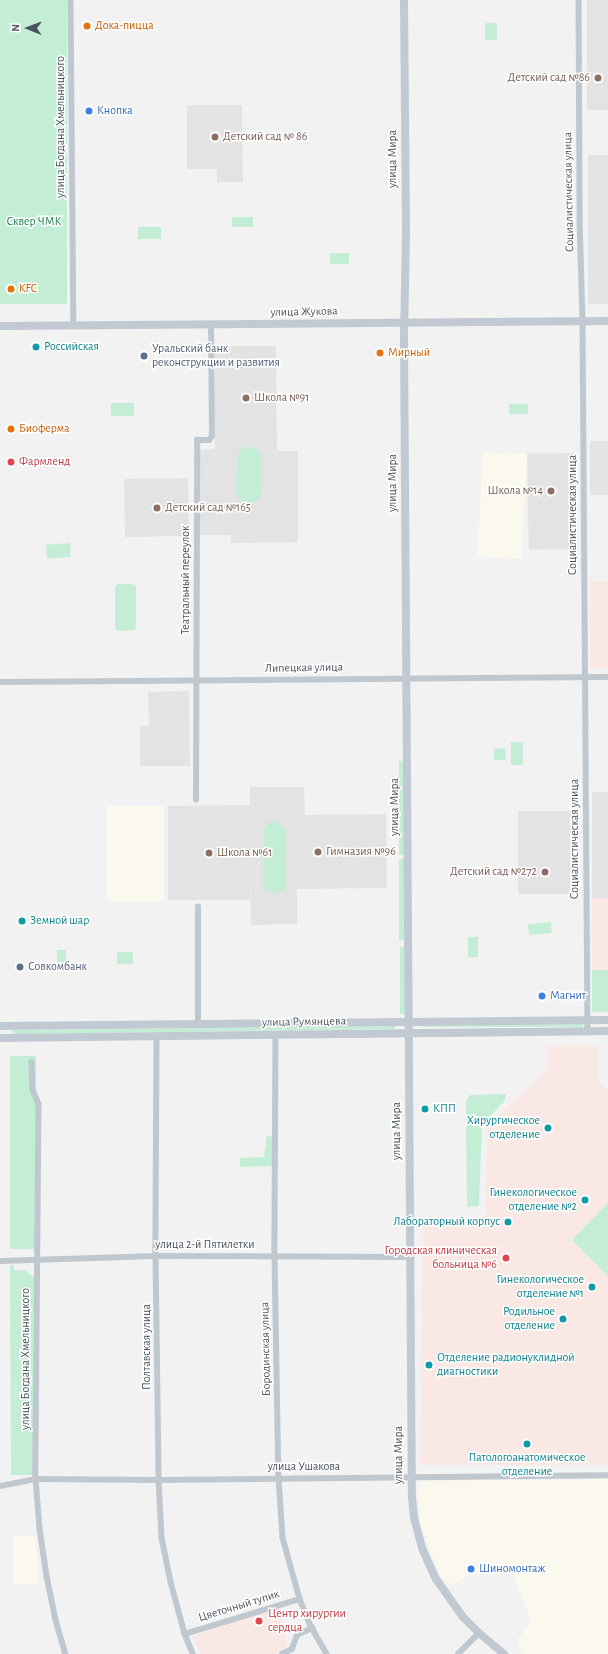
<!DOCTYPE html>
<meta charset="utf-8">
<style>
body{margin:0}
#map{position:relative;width:608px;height:1654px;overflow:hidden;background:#f3f2f2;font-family:"Alegreya Sans",sans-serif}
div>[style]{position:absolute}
.commercial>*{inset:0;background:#fbf8ee;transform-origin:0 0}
.education>*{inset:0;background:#e4e3e3;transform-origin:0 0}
.medical>*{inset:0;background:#fae8e5;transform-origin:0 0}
.green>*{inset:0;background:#c4edd6;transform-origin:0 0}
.street>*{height:5.5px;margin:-2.75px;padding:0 2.75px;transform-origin:2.75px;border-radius:2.75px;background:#c0c8cf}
.secondary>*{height:8px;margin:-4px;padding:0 4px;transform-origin:4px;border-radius:4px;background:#c1c9d3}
.dots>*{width:11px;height:11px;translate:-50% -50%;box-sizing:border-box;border:2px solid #fff;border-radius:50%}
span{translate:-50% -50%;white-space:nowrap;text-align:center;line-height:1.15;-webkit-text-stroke:3px #fff;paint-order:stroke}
.food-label{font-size:12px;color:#c56008}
.left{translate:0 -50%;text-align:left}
.education-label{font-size:12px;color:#785e54}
.right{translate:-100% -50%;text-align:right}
.shop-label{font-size:12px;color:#366cbe}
.street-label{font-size:12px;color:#4a545e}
.park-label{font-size:12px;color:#1f7b51}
.culture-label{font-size:12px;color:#0d838f}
.service-label{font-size:12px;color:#4e5e75}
.health-label{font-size:12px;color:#be3a42}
.north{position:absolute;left:8px;top:8px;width:40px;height:40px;-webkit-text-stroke:3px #fff;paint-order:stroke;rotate:271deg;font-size:11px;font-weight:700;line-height:16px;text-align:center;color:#4a545e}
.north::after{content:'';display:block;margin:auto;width:14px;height:18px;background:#4a545e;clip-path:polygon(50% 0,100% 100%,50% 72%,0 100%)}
</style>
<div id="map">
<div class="commercial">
<i style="left:483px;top:452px;width:44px;height:105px;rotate:3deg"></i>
<i style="left:107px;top:806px;width:57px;height:96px"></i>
<i style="clip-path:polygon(608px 1479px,608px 1654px,522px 1654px,517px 1640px,531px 1621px,513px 1573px,472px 1574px,452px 1585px,442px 1578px,429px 1549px,420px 1520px,418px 1494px,420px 1481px)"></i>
<i style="clip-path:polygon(13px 1536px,35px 1536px,39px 1583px,13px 1585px)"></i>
</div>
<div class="education">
<i style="left:587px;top:0;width:21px;height:110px"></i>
<i style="clip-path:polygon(187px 105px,242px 105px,243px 182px,217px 182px,217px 169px,187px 169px)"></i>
<i style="left:588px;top:155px;width:20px;height:149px"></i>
<i style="clip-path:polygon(215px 346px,276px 346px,277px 451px,298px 451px,298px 542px,231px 543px,231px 535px,200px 535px,200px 450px,215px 449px)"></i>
<i style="left:590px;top:441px;width:18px;height:54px"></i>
<i style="left:574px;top:453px;width:96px;height:47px;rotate:89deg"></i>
<i style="left:188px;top:478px;width:58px;height:64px;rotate:89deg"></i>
<i style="clip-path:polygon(189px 691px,190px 766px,140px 766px,140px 726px,149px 726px,148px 692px)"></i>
<i style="clip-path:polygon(250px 787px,304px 787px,305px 815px,386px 814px,387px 888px,297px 889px,297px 924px,251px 925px,250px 869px,250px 900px,168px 900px,168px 806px,250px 805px)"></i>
<i style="left:592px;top:792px;width:16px;height:106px"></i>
<i style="left:573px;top:811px;width:83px;height:55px;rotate:90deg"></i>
</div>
<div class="medical">
<i style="left:590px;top:581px;width:18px;height:87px"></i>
<i style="left:592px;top:898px;width:16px;height:72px"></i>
<i style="clip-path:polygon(547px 1046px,598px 1046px,598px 1081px,608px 1091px,608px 1203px,572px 1240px,608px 1276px,608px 1465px,420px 1465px,423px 1219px,485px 1217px,488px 1125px,547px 1070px)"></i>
<i style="clip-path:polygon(280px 1606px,287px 1647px,274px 1654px,201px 1654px,192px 1636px)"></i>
</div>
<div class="green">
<i style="left:0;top:0;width:67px;height:304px"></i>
<i style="left:485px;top:23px;width:12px;height:17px"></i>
<i style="left:232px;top:217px;width:21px;height:10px"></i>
<i style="left:138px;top:227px;width:23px;height:12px"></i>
<i style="left:330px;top:253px;width:19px;height:11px"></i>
<i style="left:111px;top:403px;width:23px;height:13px"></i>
<i style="left:509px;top:404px;width:19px;height:10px"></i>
<i style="clip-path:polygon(245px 447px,254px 447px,260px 451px,261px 457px,261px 493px,259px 499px,253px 503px,245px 503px,239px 500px,236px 493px,237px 457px,239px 451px)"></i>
<i style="left:70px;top:543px;width:14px;height:24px;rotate:86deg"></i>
<i style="clip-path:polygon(119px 584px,132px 584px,136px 586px,136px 627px,135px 630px,118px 631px,115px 629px,115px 588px,116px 585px)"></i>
<i style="left:511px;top:742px;width:12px;height:23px"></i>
<i style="clip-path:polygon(505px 748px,506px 760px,494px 760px,494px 749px)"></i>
<i style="left:399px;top:761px;width:5px;height:94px"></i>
<i style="clip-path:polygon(269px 822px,279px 823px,286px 829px,286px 886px,284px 890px,274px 894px,265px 890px,263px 886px,264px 829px)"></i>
<i style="left:399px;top:859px;width:5px;height:81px"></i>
<i style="left:551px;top:922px;width:11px;height:23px;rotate:85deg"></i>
<i style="left:468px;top:937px;width:10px;height:20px"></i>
<i style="left:400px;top:947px;width:5px;height:67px"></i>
<i style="left:57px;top:950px;width:9px;height:16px"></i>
<i style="left:117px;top:952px;width:16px;height:12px"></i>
<i style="left:592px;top:970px;width:16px;height:42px"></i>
<i style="clip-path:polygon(583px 1024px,583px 1027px,422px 1027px,423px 1025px)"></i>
<i style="clip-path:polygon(395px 1026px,395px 1029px,14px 1034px,12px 1032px,12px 1030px)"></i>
<i style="left:10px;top:1056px;width:26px;height:193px"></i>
<i style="clip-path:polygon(506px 1094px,504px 1102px,482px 1124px,479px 1206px,467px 1207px,466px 1101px,470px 1095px)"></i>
<i style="clip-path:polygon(267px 1136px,274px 1137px,273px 1166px,240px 1167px,240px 1158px,264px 1157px)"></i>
<i style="clip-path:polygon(608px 1203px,608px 1276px,572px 1240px)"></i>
<i style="clip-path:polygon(10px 1265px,13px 1265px,15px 1271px,25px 1270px,34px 1277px,33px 1475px,11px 1475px)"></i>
</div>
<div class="street">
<i style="left:71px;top:0;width:326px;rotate:89.5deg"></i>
<i style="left:579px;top:0;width:219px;rotate:89.7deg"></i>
<i style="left:580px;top:219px;width:102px;rotate:88.3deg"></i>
<i style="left:583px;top:321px;width:710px;rotate:89.6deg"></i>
<i style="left:0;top:682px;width:608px;rotate:-0.47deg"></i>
<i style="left:196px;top:800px;width:360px;rotate:-89.8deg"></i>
<i style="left:197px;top:440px;width:12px"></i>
<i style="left:209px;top:440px;width:5px;rotate:-53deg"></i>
<i style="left:212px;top:436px;width:111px;rotate:-90.5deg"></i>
<i style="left:198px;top:1024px;width:117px;rotate:-90deg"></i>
<i style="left:276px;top:1035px;width:221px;rotate:90.3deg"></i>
<i style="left:275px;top:1256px;width:222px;rotate:89deg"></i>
<i style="left:279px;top:1478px;width:60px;rotate:86.2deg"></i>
<i style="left:283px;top:1538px;width:63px;rotate:74.4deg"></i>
<i style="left:300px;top:1599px;width:31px;rotate:68deg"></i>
<i style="left:312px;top:1628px;width:30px;rotate:60deg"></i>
<i style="left:157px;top:1036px;width:220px;rotate:90.3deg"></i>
<i style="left:156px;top:1256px;width:224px;rotate:89.2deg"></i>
<i style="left:159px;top:1480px;width:58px;rotate:87deg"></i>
<i style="left:162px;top:1538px;width:45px;rotate:78.4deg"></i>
<i style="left:171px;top:1582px;width:54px;rotate:74.9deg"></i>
<i style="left:185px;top:1634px;width:22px;rotate:68deg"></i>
<i style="left:32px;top:1062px;width:28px;rotate:88deg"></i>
<i style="left:33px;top:1090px;width:15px;rotate:67deg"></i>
<i style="left:39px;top:1104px;width:375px;rotate:90.5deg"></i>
<i style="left:36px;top:1479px;width:50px;rotate:85.4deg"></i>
<i style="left:40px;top:1529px;width:48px;rotate:81.5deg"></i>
<i style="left:47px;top:1576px;width:45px;rotate:78.4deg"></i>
<i style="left:56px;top:1620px;width:35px;rotate:74deg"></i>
<i style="left:0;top:1261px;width:156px;rotate:-1.8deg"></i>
<i style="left:156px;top:1256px;width:254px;rotate:0.2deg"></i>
<i style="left:0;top:1486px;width:37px;rotate:-11deg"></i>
<i style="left:36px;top:1479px;width:123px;rotate:0.5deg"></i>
<i style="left:159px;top:1480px;width:449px;rotate:-0.6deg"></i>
<i style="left:185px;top:1634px;width:120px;rotate:-16.9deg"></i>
<i style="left:282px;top:1654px;width:11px;rotate:-27deg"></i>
<i style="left:292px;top:1649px;width:15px;rotate:-70deg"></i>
<i style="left:297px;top:1635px;width:17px;rotate:-25deg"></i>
<i style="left:458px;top:1654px;width:30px;rotate:-45deg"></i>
</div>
<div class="secondary">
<i style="left:404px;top:0;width:233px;rotate:89.5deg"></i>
<i style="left:406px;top:233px;width:104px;rotate:91.1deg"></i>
<i style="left:404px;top:337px;width:1161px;rotate:89.61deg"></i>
<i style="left:412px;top:1498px;width:20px;rotate:84deg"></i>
<i style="left:414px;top:1518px;width:31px;rotate:75deg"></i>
<i style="left:422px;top:1548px;width:34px;rotate:66deg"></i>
<i style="left:436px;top:1579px;width:47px;rotate:54.6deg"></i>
<i style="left:463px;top:1617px;width:23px;rotate:45deg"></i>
<i style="left:479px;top:1633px;width:33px;rotate:40deg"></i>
<i style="left:0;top:326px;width:608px;rotate:-0.47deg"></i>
<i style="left:0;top:1026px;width:608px;rotate:-0.57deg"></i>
<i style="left:0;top:1038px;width:608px;rotate:-0.66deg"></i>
</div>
<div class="dots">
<i style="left:87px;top:26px;background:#e8710a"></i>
<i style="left:598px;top:78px;background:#8d6e63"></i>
<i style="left:89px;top:111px;background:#3f7fe0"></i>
<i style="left:215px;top:137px;background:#8d6e63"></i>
<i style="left:11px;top:289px;background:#e8710a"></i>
<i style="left:36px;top:347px;background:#0f9aa8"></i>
<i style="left:380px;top:353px;background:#e8710a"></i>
<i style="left:144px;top:356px;background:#5c6f8a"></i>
<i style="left:246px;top:398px;background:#8d6e63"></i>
<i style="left:11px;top:429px;background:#e8710a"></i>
<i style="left:11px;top:462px;background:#e0444e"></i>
<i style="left:551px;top:491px;background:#8d6e63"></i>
<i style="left:157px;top:508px;background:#8d6e63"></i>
<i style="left:318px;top:852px;background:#8d6e63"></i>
<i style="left:209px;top:853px;background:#8d6e63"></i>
<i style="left:545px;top:872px;background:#8d6e63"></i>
<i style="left:22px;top:921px;background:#0f9aa8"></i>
<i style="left:20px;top:967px;background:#5c6f8a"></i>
<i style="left:542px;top:996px;background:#3f7fe0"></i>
<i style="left:425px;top:1109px;background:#0f9aa8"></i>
<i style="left:548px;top:1128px;background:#0f9aa8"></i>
<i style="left:585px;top:1200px;background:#0f9aa8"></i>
<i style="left:508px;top:1222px;background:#0f9aa8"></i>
<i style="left:506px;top:1258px;background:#e0444e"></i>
<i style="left:592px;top:1287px;background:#0f9aa8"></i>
<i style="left:563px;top:1319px;background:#0f9aa8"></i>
<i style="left:429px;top:1365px;background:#0f9aa8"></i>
<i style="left:527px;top:1444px;background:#0f9aa8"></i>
<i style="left:471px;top:1569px;background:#3f7fe0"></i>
<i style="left:259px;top:1621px;background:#e0444e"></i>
</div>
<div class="food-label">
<span class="left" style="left:95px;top:26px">Дока-пицца</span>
<span class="left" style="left:19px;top:289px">KFC</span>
<span class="left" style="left:388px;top:353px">Мирный</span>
<span class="left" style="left:19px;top:429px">Биоферма</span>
</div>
<div class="education-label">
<span class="right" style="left:590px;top:78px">Детский сад №86</span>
<span class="left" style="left:223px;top:137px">Детский сад № 86</span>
<span class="left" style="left:254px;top:398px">Школа №91</span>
<span class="right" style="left:543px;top:491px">Школа №14</span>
<span class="left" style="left:165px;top:508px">Детский сад №165</span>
<span class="left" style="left:326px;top:852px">Гимназия №96</span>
<span class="left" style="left:217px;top:853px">Школа №61</span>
<span class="right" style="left:537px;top:872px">Детский сад №272</span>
</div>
<div class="shop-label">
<span class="left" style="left:97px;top:111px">Кнопка</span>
<span class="left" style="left:550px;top:996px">Магнит</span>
<span class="left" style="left:479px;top:1569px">Шиномонтаж</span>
</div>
<div class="street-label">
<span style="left:61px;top:127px;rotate:-90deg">улица Богдана Хмельницкого</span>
<span style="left:393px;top:159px;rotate:-90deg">улица Мира</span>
<span style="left:569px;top:192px;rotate:-91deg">Социалистическая улица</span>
<span style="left:304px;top:312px;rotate:-1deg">улица Жукова</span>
<span style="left:393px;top:483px;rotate:-90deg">улица Мира</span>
<span style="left:573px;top:515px;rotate:-90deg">Социалистическая улица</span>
<span style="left:186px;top:580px;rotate:-90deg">Театральный переулок</span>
<span style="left:304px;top:668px;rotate:-1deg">Липецкая улица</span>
<span style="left:395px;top:807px;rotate:-90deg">улица Мира</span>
<span style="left:575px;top:839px;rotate:-90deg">Социалистическая улица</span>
<span style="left:304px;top:1022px;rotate:-1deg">улица Румянцева</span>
<span style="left:397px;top:1131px;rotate:-90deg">улица Мира</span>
<span style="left:205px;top:1245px">улица 2-й Пятилетки</span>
<span style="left:147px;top:1347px;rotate:-90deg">Полтавская улица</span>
<span style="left:266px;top:1349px;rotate:-91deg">Бородинская улица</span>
<span style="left:26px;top:1359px;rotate:-90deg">улица Богдана Хмельницкого</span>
<span style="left:399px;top:1455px;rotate:-90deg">улица Мира</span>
<span style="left:304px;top:1467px">улица Ушакова</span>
<span style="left:239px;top:1606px;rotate:-17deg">Цветочный тупик</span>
</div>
<div class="park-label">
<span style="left:34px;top:222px">Сквер ЧМК</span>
</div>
<div class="culture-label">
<span class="left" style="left:44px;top:347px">Российская</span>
<span class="left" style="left:30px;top:921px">Земной шар</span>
<span class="left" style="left:433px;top:1109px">КПП</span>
<span class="right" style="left:540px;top:1128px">Хирургическое<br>отделение</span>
<span class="right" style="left:577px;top:1200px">Гинекологическое<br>отделение №2</span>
<span class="right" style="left:500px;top:1222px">Лабораторный корпус</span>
<span class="right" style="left:584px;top:1287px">Гинекологическое<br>отделение №1</span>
<span class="right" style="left:555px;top:1319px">Родильное<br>отделение</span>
<span class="left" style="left:437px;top:1365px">Отделение радионуклидной<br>диагностики</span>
<span style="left:527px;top:1465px">Патологоанатомическое<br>отделение</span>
</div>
<div class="service-label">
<span class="left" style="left:152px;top:356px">Уральский банк<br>реконструкции и развития</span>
<span class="left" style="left:28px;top:967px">Совкомбанк</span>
</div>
<div class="health-label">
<span class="left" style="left:19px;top:462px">Фармленд</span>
<span class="right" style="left:497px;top:1258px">Городская клиническая<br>больница №6</span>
<span class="left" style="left:268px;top:1621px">Центр хирургии<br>сердца</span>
</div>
<div class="north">N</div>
</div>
